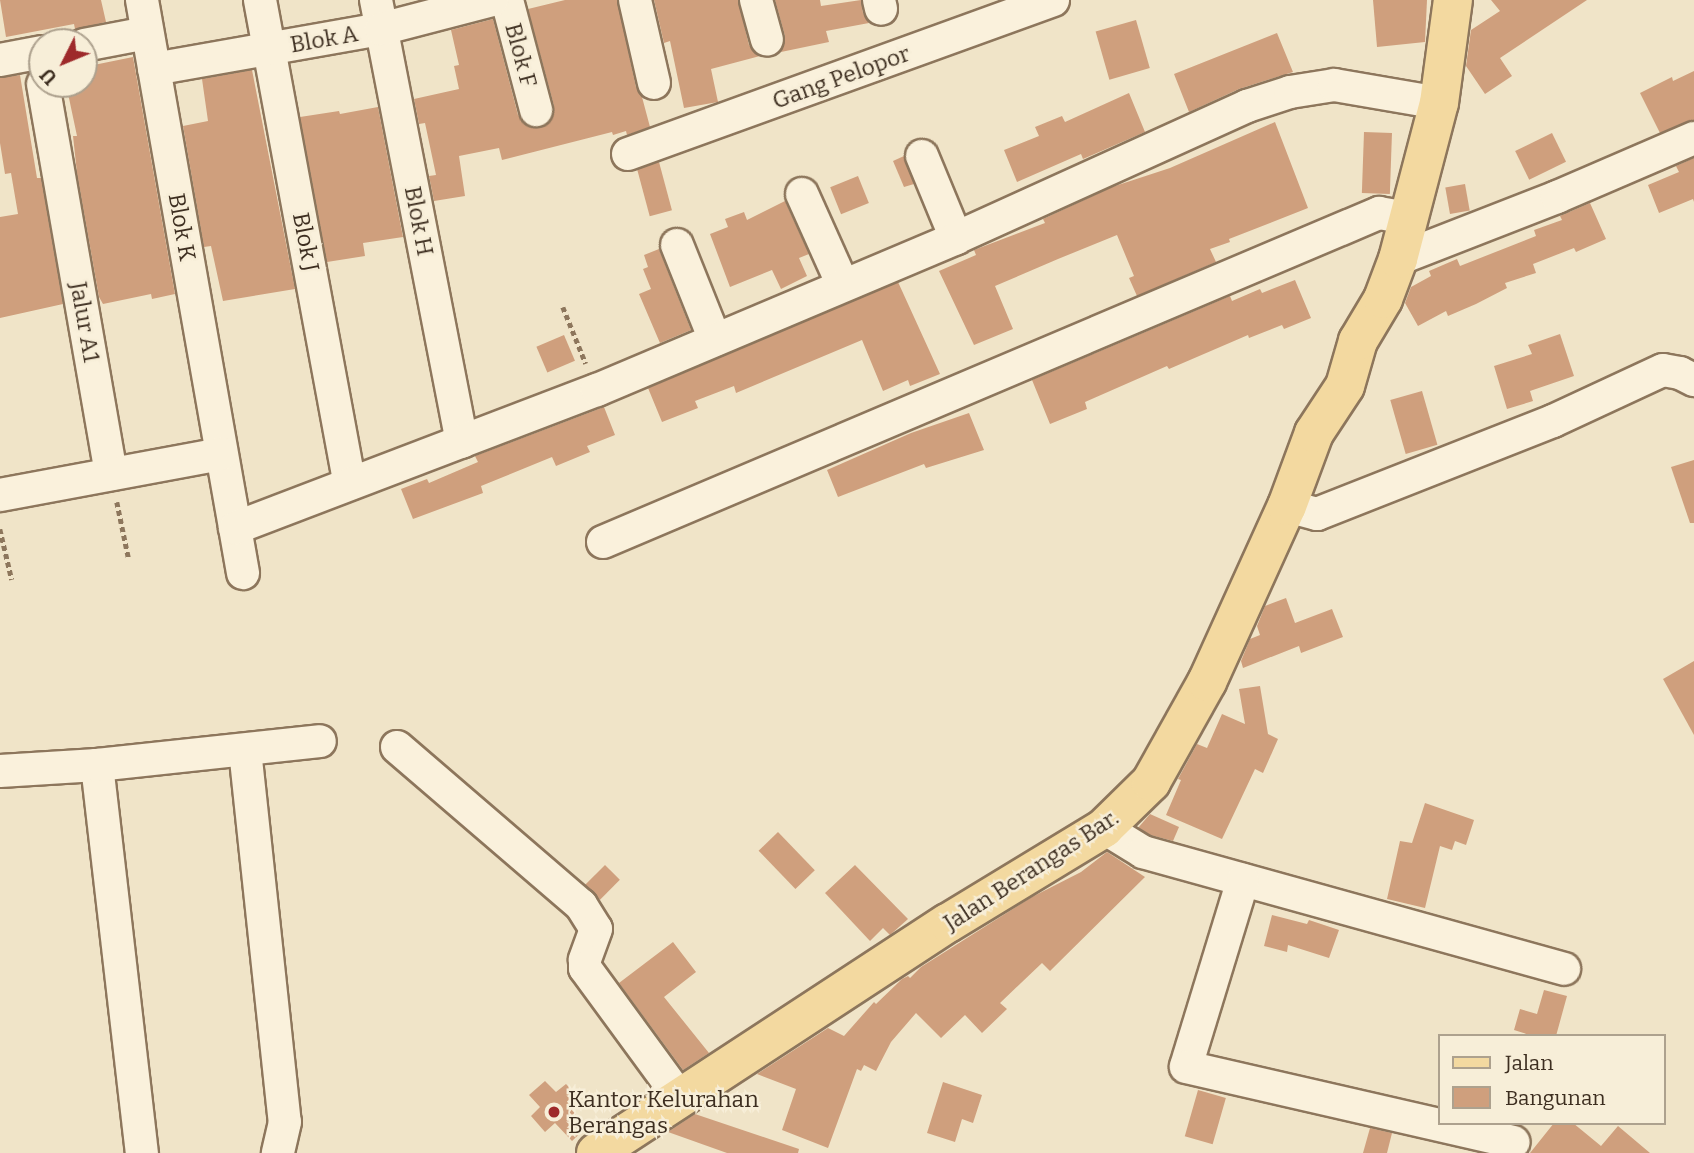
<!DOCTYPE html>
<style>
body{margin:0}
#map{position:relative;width:1694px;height:1153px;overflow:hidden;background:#f0e4c8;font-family:Bitter,serif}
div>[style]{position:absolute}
.building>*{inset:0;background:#cf9f7d;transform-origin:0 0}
.path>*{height:4.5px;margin-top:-2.25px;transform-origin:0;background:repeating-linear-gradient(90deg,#8d765c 0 5px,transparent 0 8.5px)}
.roads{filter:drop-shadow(2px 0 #8d765c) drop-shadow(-2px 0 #8d765c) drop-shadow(0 2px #8d765c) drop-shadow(0 -2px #8d765c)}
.street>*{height:32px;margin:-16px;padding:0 16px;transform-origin:16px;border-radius:16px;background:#faf1dc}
.primary>*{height:38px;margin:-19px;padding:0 19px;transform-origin:19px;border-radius:19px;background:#f3d9a0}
.dots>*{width:19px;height:19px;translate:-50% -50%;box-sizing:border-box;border:4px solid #f7eed8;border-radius:50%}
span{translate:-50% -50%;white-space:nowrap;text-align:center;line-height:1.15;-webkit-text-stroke:5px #f7eed8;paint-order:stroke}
.street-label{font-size:23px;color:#3d2e20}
.poi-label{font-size:23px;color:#3d2e20}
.left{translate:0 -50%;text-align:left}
.legend{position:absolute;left:1438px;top:1034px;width:228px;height:91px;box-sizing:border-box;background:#f7eed8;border:2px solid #ada18e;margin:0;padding:9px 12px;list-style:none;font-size:21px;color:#3d2e20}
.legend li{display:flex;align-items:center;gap:14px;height:35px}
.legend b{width:35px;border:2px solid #ada18e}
.north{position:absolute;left:28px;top:28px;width:70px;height:70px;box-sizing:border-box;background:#f7eed8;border:2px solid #ada18e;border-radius:50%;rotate:227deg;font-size:19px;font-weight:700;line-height:28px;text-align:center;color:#3d2e20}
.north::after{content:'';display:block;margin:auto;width:24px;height:32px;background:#9e2a2b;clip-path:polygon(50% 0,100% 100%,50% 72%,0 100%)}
</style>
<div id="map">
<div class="building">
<i style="clip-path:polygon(0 0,101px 0,106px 22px,75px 29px,74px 24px,6px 37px)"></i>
<i style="clip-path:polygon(565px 0,617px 0,636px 87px,642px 97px,650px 127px,627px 135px,626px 131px,613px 135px,612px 132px,502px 160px,499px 148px,459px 156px,465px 196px,434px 201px,429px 176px,436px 175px,425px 123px,419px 124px,414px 99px,459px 89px,454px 66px,459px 65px,451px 30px,493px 19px,518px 115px,531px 127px,540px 128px,549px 122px,554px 106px,528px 9px)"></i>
<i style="clip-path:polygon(654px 0,738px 0,749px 45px,760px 56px,711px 69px,718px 102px,684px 108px,670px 41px,664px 43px)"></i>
<i style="clip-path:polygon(775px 0,820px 0,821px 6px,861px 0,863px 13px,869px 23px,826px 31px,829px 42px,781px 52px,785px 36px)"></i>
<i style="clip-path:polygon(1373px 0,1427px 0,1425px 42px,1377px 47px)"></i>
<i style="clip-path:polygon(1491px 0,1587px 0,1500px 58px,1512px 76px,1485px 94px,1466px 66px,1471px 30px,1500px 11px)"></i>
<i style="left:1136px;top:20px;width:50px;height:42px;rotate:74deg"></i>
<i style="clip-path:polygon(1277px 33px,1293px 72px,1239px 89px,1189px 112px,1174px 74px)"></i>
<i style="clip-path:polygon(133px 57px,175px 294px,152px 299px,151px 294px,103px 304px,99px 297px,77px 173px,73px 136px,77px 136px,66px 84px,84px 84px,84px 67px)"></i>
<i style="clip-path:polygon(252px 70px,295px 289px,223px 301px,211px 246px,204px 247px,183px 126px,208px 121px,202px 79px)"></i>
<i style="clip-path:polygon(1694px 71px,1694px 120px,1660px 133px,1640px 93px,1672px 77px,1673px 81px)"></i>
<i style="clip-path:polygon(20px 75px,37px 178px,41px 178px,63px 304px,0 318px,0 217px,18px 214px,11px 173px,5px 174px,0 143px,0 78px)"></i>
<i style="clip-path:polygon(1129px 93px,1145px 132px,1083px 159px,1081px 154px,1017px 182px,1004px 150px,1039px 136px,1035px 127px,1062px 116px,1065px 122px)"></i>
<i style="clip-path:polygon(378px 107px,403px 237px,363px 243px,365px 256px,327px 262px,300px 117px,339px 111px,340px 114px)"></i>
<i style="clip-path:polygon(1275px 122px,1308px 208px,1229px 239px,1230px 242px,1210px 249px,1216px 262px,1137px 296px,1129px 278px,1134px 276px,1117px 235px,1058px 259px,995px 286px,1013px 329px,974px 345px,939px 271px,976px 255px,974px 250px,1045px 223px,1043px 219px,1112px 187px,1170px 168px)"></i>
<i style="left:1364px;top:132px;width:28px;height:61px;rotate:2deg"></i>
<i style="left:1552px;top:133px;width:32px;height:41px;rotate:64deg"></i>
<i style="clip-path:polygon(904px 156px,914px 184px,904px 187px,893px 161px)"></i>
<i style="clip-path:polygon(1694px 158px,1694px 202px,1693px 199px,1659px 213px,1648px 185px,1679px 172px,1676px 166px)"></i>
<i style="left:659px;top:162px;width:50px;height:23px;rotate:75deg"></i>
<i style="left:858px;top:176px;width:29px;height:30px;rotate:68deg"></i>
<i style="left:1465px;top:184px;width:27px;height:20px;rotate:80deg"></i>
<i style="clip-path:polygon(785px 201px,809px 254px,799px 258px,807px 276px,781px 289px,772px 270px,730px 287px,710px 234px,728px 227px,725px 219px,744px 212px,747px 220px)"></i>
<i style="clip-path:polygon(1590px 203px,1606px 239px,1576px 252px,1574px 248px,1533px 264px,1536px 273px,1505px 283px,1507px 288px,1476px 304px,1448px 316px,1446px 311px,1418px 326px,1405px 303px,1411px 287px,1431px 276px,1429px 271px,1457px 259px,1460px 266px,1536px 236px,1534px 230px,1562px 220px,1560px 216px)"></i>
<i style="clip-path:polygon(659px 249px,691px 330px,660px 343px,639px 294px,651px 289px,643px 269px,648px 267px,644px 255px)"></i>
<i style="clip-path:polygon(1295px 280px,1311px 318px,1284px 329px,1282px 325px,1249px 338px,1248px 335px,1169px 369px,1167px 366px,1085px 402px,1087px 409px,1050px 424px,1032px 380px,1230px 296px,1232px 301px,1260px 289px,1262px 293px)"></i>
<i style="clip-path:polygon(898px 282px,940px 374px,910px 386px,908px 380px,883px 391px,862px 340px,736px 393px,734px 386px,695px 401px,698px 408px,662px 422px,648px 388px)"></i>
<i style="clip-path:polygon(1560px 334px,1574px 376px,1530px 391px,1533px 401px,1507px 409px,1494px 366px,1532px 354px,1528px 345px)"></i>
<i style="left:564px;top:335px;width:28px;height:30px;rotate:67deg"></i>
<i style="left:1422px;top:391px;width:56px;height:33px;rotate:74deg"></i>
<i style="clip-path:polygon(604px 407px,615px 435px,587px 446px,590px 452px,556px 466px,552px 457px,481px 486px,483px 493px,413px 519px,401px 489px,427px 479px,429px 483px,478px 462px,475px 456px)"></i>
<i style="clip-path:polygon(969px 413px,984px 450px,926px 468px,924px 464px,838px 497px,827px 470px,911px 433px)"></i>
<i style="clip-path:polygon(1694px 460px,1694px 523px,1690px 523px,1671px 467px)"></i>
<i style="clip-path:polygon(1286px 598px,1295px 623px,1332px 609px,1343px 637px,1301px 653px,1299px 646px,1243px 668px,1241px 661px,1250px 639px,1260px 635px,1257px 626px,1265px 606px)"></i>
<i style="clip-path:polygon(1694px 661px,1694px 735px,1663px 679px)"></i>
<i style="clip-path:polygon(1260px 686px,1268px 734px,1278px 739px,1263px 773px,1255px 769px,1222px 839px,1166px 815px,1181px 780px,1178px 779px,1197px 744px,1207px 748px,1222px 714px,1245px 724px,1239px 689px)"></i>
<i style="clip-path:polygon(1425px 803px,1474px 820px,1466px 845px,1455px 841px,1452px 850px,1440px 846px,1425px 908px,1387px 899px,1400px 841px,1412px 843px)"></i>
<i style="clip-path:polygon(1150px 814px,1179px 827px,1173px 841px,1150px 835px,1138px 828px)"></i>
<i style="left:778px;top:832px;width:53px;height:27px;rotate:46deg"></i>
<i style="clip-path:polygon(1107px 852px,1145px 877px,1050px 971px,1042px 963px,1000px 1003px,1007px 1009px,982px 1033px,965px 1015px,941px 1038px,916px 1013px,891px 1042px,876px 1071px,864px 1065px,861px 1071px,857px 1069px,828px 1148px,782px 1130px,796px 1089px,757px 1074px,828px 1028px,844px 1036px,874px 1002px,876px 1004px,902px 979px,908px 976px,910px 978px,921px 967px,1032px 897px,1081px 872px)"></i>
<i style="left:605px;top:865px;width:21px;height:28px;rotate:45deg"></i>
<i style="clip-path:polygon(855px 865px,908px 919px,890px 935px,883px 928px,870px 941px,825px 893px)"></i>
<i style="clip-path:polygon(1272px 915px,1307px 924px,1309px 920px,1339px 930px,1329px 958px,1288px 945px,1287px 952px,1264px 946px)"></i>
<i style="clip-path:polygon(673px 942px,696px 972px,664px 997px,709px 1053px,683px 1070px,619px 983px)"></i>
<i style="clip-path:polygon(1544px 990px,1567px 996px,1556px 1036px,1533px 1036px,1514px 1030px,1520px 1009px,1537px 1014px)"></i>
<i style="clip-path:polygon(545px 1081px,556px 1092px,566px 1084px,580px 1099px,570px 1108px,587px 1127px,572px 1141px,555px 1123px,545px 1132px,531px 1116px,540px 1107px,529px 1095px)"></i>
<i style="clip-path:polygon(943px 1082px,982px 1095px,973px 1123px,962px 1119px,955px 1142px,927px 1133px)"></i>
<i style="left:1198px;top:1090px;width:29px;height:48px;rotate:16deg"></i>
<i style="clip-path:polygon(695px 1114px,799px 1149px,798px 1153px,727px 1153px,668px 1132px)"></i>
<i style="clip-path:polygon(1554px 1123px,1573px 1123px,1601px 1146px,1618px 1126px,1650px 1153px,1530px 1153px)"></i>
<i style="clip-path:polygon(1370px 1128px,1392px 1133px,1387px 1153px,1363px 1153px)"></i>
</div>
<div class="path">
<i style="left:563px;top:307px;width:61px;rotate:68deg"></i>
<i style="left:117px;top:502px;width:59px;rotate:78.3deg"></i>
<i style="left:0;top:529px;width:52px;rotate:76.8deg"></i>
</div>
<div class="roads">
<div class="street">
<i style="left:142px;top:0;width:582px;rotate:80deg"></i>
<i style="left:260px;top:0;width:492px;rotate:79.5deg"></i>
<i style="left:376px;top:0;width:450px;rotate:79deg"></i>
<i style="left:507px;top:0;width:114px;rotate:75.2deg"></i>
<i style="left:635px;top:0;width:85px;rotate:77.1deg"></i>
<i style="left:756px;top:0;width:41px;rotate:74.6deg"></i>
<i style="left:879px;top:0;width:9px;rotate:77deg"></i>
<i style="left:84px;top:45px;width:64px;rotate:-10.8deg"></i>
<i style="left:0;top:60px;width:43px;rotate:-10.8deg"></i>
<i style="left:154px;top:69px;width:230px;rotate:-10deg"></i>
<i style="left:381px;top:29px;width:115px;rotate:-14.6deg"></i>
<i style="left:43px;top:84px;width:396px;rotate:80.1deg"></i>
<i style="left:628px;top:154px;width:452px;rotate:-19.9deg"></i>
<i style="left:922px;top:156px;width:89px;rotate:67.5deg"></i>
<i style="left:802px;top:194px;width:98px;rotate:65.8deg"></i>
<i style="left:677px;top:245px;width:102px;rotate:68.2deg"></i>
<i style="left:1398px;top:259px;width:171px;rotate:-21.3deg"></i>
<i style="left:1557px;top:197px;width:149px;rotate:-23.3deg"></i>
<i style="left:0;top:495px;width:225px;rotate:-10.5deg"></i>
<i style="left:1287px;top:506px;width:31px;rotate:15deg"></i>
<i style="left:1317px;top:514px;width:254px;rotate:-21.5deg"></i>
<i style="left:1553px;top:421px;width:121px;rotate:-24.9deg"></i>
<i style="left:1663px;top:370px;width:17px;rotate:10deg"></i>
<i style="left:1680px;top:373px;width:16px;rotate:27deg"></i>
<i style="left:235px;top:528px;width:387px;rotate:-20.9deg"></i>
<i style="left:597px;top:390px;width:390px;rotate:-22.9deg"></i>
<i style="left:956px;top:238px;width:320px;rotate:-24.4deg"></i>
<i style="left:1247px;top:106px;width:45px;rotate:-18deg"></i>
<i style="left:1290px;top:92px;width:45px;rotate:-9deg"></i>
<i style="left:1334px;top:85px;width:107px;rotate:9.7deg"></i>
<i style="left:603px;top:542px;width:843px;rotate:-22.98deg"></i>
<i style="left:1379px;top:213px;width:28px;rotate:10deg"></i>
<i style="left:397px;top:747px;width:243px;rotate:40.7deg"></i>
<i style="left:581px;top:905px;width:28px;rotate:58deg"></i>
<i style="left:596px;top:929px;width:33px;rotate:110deg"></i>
<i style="left:585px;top:960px;width:8px;rotate:90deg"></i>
<i style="left:585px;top:968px;width:161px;rotate:53.8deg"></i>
<i style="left:245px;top:750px;width:374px;rotate:83.9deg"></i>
<i style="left:285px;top:1122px;width:32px;rotate:103deg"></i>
<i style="left:97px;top:765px;width:391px;rotate:83.4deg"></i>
<i style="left:0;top:771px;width:97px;rotate:-3.5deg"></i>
<i style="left:97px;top:765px;width:224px;rotate:-6.1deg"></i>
<i style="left:1104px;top:828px;width:46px;rotate:31.6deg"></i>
<i style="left:1143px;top:852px;width:437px;rotate:15.5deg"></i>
<i style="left:1243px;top:880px;width:195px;rotate:107deg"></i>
<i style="left:1186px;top:1067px;width:336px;rotate:12.9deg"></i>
</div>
<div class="primary">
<i style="left:596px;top:1153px;width:420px;rotate:-33.2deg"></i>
<i style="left:948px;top:923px;width:183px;rotate:-31.3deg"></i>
<i style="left:1104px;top:828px;width:66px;rotate:-44.4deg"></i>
<i style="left:1151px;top:782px;width:115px;rotate:-60.8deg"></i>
<i style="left:1207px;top:682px;width:193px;rotate:-65.6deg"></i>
<i style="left:1287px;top:506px;width:78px;rotate:-69.7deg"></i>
<i style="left:1314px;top:433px;width:56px;rotate:-56.6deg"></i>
<i style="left:1345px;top:386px;width:47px;rotate:-73.9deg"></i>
<i style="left:1358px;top:341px;width:49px;rotate:-59.2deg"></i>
<i style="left:1383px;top:299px;width:43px;rotate:-69.4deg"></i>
<i style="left:1398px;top:259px;width:161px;rotate:-75.3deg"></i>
<i style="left:1439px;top:103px;width:104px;rotate:-82.3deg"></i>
</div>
</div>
<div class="dots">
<i style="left:554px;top:1112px;background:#9e2a2b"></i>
</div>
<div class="street-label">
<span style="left:324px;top:39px;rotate:-10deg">Blok A</span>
<span style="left:521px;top:55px;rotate:75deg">Blok F</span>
<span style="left:841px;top:77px;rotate:-20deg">Gang Pelopor</span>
<span style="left:419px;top:221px;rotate:79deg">Blok H</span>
<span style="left:182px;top:227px;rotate:80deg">Blok K</span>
<span style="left:306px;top:242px;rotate:79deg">Blok J</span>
<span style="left:85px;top:322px;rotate:80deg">Jalur A1</span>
<span style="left:1031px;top:870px;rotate:-33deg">Jalan Berangas Bar.</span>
</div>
<div class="poi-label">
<span class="left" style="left:568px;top:1112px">Kantor Kelurahan<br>Berangas</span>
</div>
<ul class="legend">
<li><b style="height:9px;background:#f3d9a0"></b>Jalan</li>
<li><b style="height:19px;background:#cf9f7d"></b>Bangunan</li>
</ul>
<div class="north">U</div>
</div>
